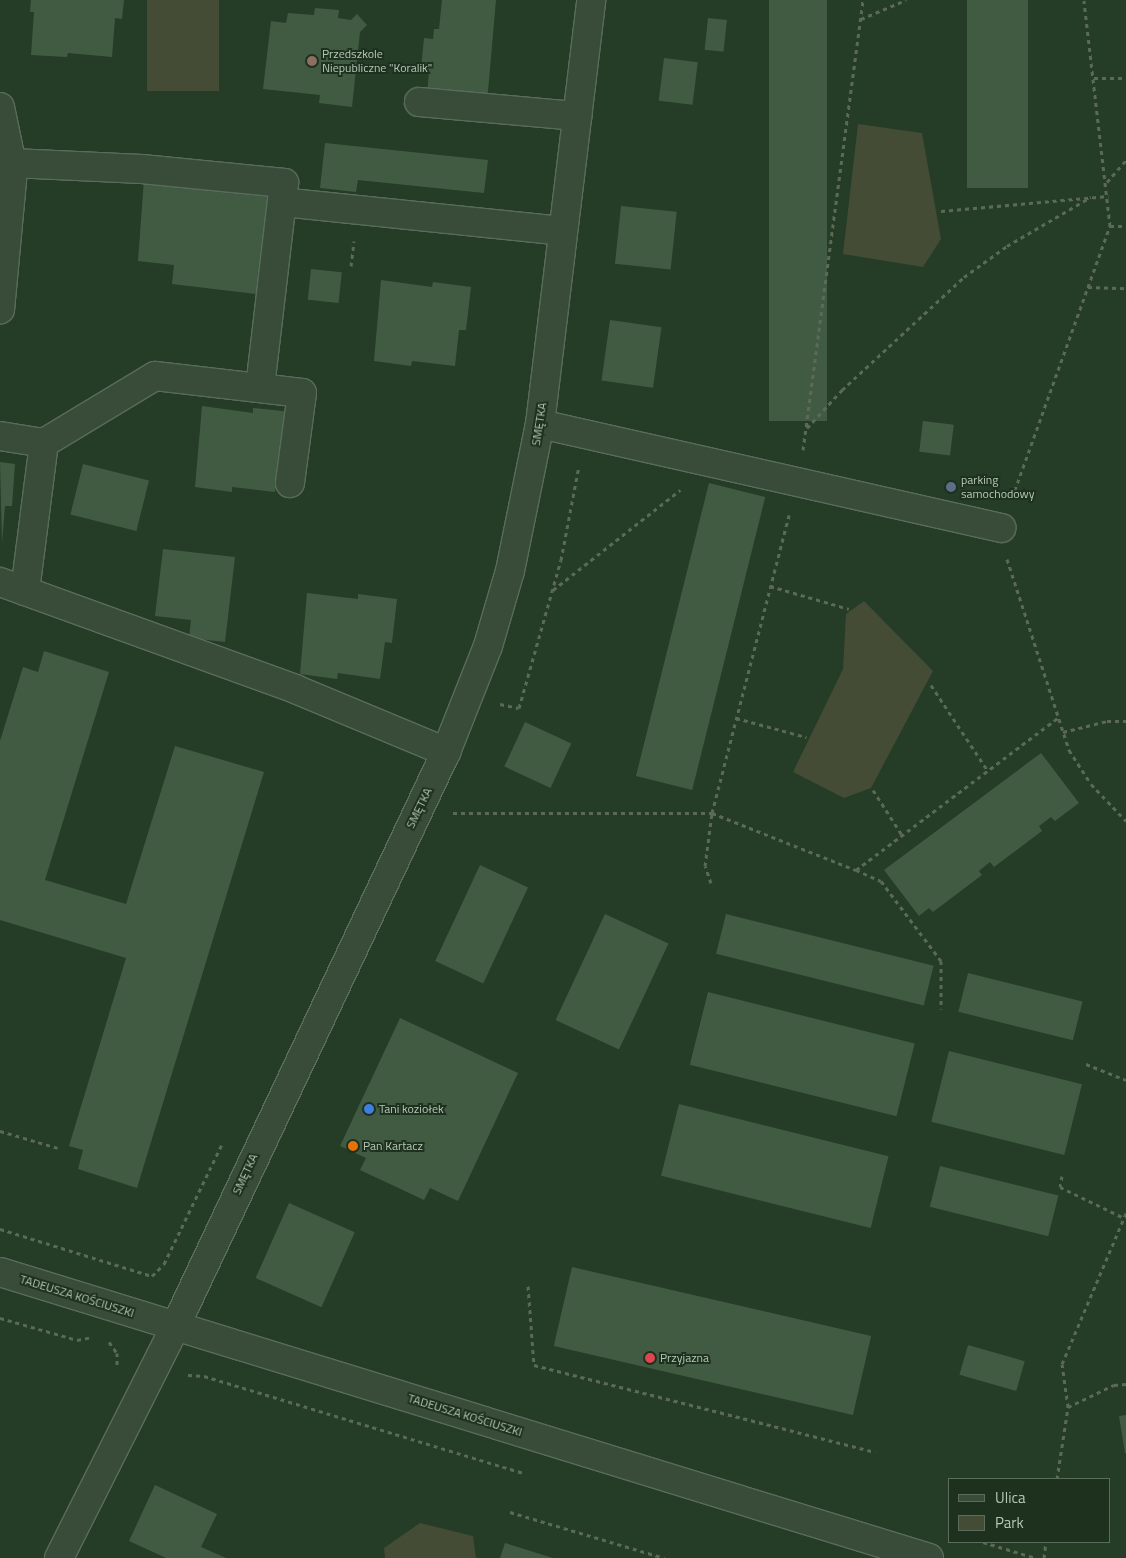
<!DOCTYPE html>
<meta charset="utf-8">
<style>
body{margin:0}
#map{position:relative;width:1126px;height:1558px;overflow:hidden;background:#253c26;font-family:"Titillium Web",sans-serif}
div>[style]{position:absolute}
.green>*{inset:0;background:#444c35;transform-origin:0 0}
.building>*{inset:0;background:#415b43;transform-origin:0 0}
.path>*{height:3px;margin-top:-1.5px;transform-origin:0;background:repeating-linear-gradient(90deg,#5c6a55 0 4px,transparent 0 8px)}
.roads{filter:drop-shadow(1px 0 #5a6c5b) drop-shadow(-1px 0 #5a6c5b) drop-shadow(0 1px #5a6c5b) drop-shadow(0 -1px #5a6c5b)}
.minor>*{height:28px;margin:-14px;padding:0 14px;transform-origin:14px;border-radius:14px;background:#394c3a}
.dots>*{width:14px;height:14px;translate:-50% -50%;box-sizing:border-box;border:2px solid #1e311f;border-radius:50%}
span{translate:-50% -50%;white-space:nowrap;text-align:center;line-height:1.15;-webkit-text-stroke:4px #1e311f;paint-order:stroke}
.poi-label{font-size:12px;color:#b5c7b6}
.left{translate:0 -50%;text-align:left}
.street-label{font-size:12px;color:#b5c7b6}
.legend{position:absolute;left:948px;top:1478px;width:162px;height:65px;box-sizing:border-box;background:#1e311f;border:1px solid #5a6d5b;margin:0;padding:6px 9px;list-style:none;font-size:15px;color:#b5c7b6}
.legend li{display:flex;align-items:center;gap:10px;height:25px}
.legend b{width:25px;border:1px solid #5a6d5b}
</style>
<div id="map">
<div class="green">
<i style="left:147px;top:0;width:72px;height:91px"></i>
<i style="clip-path:polygon(858px 124px,922px 133px,941px 239px,923px 267px,843px 254px)"></i>
<i style="clip-path:polygon(864px 601px,933px 671px,871px 788px,844px 798px,793px 772px,843px 669px,846px 614px)"></i>
<i style="clip-path:polygon(420px 1523px,473px 1536px,476px 1558px,385px 1558px,384px 1548px)"></i>
</div>
<div class="building">
<i style="clip-path:polygon(31px 0,124px 0,122px 19px,115px 18px,112px 57px,68px 53px,67px 57px,31px 55px,34px 12px,30px 12px)"></i>
<i style="clip-path:polygon(442px 0,496px 0,487px 103px,427px 97px,429px 70px,421px 69px,424px 38px,433px 39px,434px 29px,439px 29px)"></i>
<i style="left:769px;top:0;width:58px;height:421px"></i>
<i style="left:967px;top:0;width:61px;height:188px"></i>
<i style="clip-path:polygon(315px 8px,339px 10px,338px 18px,351px 20px,357px 14px,367px 25px,360px 32px,352px 107px,319px 103px,320px 95px,263px 89px,271px 21px,286px 23px,288px 13px,314px 15px)"></i>
<i style="left:708px;top:18px;width:19px;height:32px;rotate:6deg"></i>
<i style="left:664px;top:58px;width:34px;height:43px;rotate:7deg"></i>
<i style="clip-path:polygon(325px 143px,488px 160px,484px 193px,358px 180px,356px 192px,320px 188px)"></i>
<i style="clip-path:polygon(144px 179px,277px 190px,264px 295px,172px 284px,174px 265px,138px 261px)"></i>
<i style="left:621px;top:206px;width:56px;height:58px;rotate:6deg"></i>
<i style="left:311px;top:269px;width:31px;height:31px;rotate:6deg"></i>
<i style="clip-path:polygon(381px 280px,432px 287px,433px 282px,471px 287px,466px 330px,459px 330px,455px 366px,412px 361px,411px 366px,374px 361px)"></i>
<i style="left:610px;top:320px;width:52px;height:61px;rotate:8deg"></i>
<i style="clip-path:polygon(202px 406px,253px 413px,253px 408px,292px 412px,280px 456px,275px 492px,232px 487px,232px 492px,195px 487px)"></i>
<i style="left:923px;top:421px;width:31px;height:31px;rotate:7deg"></i>
<i style="clip-path:polygon(0 462px,15px 464px,12px 506px,5px 506px,2px 544px)"></i>
<i style="left:83px;top:464px;width:68px;height:52px;rotate:14deg"></i>
<i style="left:709px;top:483px;width:58px;height:302px;rotate:14deg"></i>
<i style="clip-path:polygon(163px 549px,235px 557px,225px 642px,189px 638px,191px 620px,155px 616px)"></i>
<i style="clip-path:polygon(307px 593px,358px 599px,358px 594px,397px 599px,392px 643px,385px 642px,380px 679px,338px 673px,337px 679px,300px 674px)"></i>
<i style="clip-path:polygon(44px 651px,109px 672px,45px 880px,126px 904px,175px 746px,264px 772px,137px 1188px,78px 1169px,83px 1150px,69px 1146px,126px 958px,0 920px,0 741px,23px 667px,38px 672px)"></i>
<i style="left:525px;top:722px;width:51px;height:49px;rotate:25deg"></i>
<i style="clip-path:polygon(1041px 753px,1079px 803px,1055px 821px,1051px 817px,1039px 826px,1042px 831px,994px 867px,990px 862px,979px 871px,982px 875px,933px 912px,929px 908px,919px 916px,884px 870px)"></i>
<i style="left:480px;top:865px;width:53px;height:106px;rotate:25deg"></i>
<i style="left:605px;top:914px;width:70px;height:117px;rotate:25deg"></i>
<i style="left:726px;top:914px;width:214px;height:41px;rotate:14deg"></i>
<i style="left:968px;top:973px;width:118px;height:40px;rotate:14deg"></i>
<i style="left:708px;top:992px;width:213px;height:75px;rotate:14deg"></i>
<i style="clip-path:polygon(400px 1018px,518px 1073px,458px 1201px,430px 1188px,424px 1200px,360px 1170px,366px 1158px,340px 1146px)"></i>
<i style="left:949px;top:1051px;width:137px;height:73px;rotate:14deg"></i>
<i style="left:679px;top:1104px;width:216px;height:74px;rotate:14deg"></i>
<i style="left:940px;top:1166px;width:122px;height:42px;rotate:14deg"></i>
<i style="left:289px;top:1203px;width:72px;height:82px;rotate:24deg"></i>
<i style="left:572px;top:1267px;width:307px;height:81px;rotate:13deg"></i>
<i style="left:968px;top:1345px;width:59px;height:31px;rotate:16deg"></i>
<i style="clip-path:polygon(1126px 1415px,1126px 1453px,1125px 1453px,1119px 1416px)"></i>
<i style="clip-path:polygon(155px 1485px,217px 1514px,201px 1547px,226px 1558px,166px 1558px,129px 1541px)"></i>
<i style="clip-path:polygon(505px 1543px,553px 1558px,500px 1558px)"></i>
</div>
<div class="path">
<i style="left:861px;top:19px;width:49px;rotate:-22.9deg"></i>
<i style="left:1094px;top:78px;width:32px"></i>
<i style="left:1107px;top:182px;width:29px;rotate:-49deg"></i>
<i style="left:941px;top:211px;width:168px;rotate:-5.1deg"></i>
<i style="left:1110px;top:226px;width:16px"></i>
<i style="left:351px;top:266px;width:25px;rotate:-83deg"></i>
<i style="left:1088px;top:287px;width:38px;rotate:2deg"></i>
<i style="left:807px;top:428px;width:52px;rotate:-47.4deg"></i>
<i style="left:842px;top:390px;width:166px;rotate:-42.8deg"></i>
<i style="left:964px;top:277px;width:53px;rotate:-35.8deg"></i>
<i style="left:1007px;top:246px;width:97px;rotate:-30.3deg"></i>
<i style="left:803px;top:450px;width:454px;rotate:-82.4deg"></i>
<i style="left:1012px;top:498px;width:289px;rotate:-70.2deg"></i>
<i style="left:1110px;top:226px;width:227px;rotate:-96.6deg"></i>
<i style="left:1007px;top:559px;width:201px;rotate:72deg"></i>
<i style="left:1069px;top:750px;width:40px;rotate:57.1deg"></i>
<i style="left:1091px;top:784px;width:51px;rotate:46.6deg"></i>
<i style="left:770px;top:586px;width:82px;rotate:16.2deg"></i>
<i style="left:553px;top:590px;width:162px;rotate:-38.2deg"></i>
<i style="left:931px;top:685px;width:103px;rotate:56.5deg"></i>
<i style="left:500px;top:704px;width:19px;rotate:12deg"></i>
<i style="left:519px;top:708px;width:154px;rotate:-74.2deg"></i>
<i style="left:561px;top:560px;width:96px;rotate:-79.2deg"></i>
<i style="left:736px;top:718px;width:73px;rotate:15.2deg"></i>
<i style="left:1063px;top:732px;width:45px;rotate:-14deg"></i>
<i style="left:1107px;top:721px;width:19px"></i>
<i style="left:873px;top:790px;width:54px;rotate:57.2deg"></i>
<i style="left:453px;top:813px;width:259px"></i>
<i style="left:712px;top:813px;width:155px;rotate:21.6deg"></i>
<i style="left:856px;top:870px;width:27px;rotate:24deg"></i>
<i style="left:881px;top:881px;width:100px;rotate:53.1deg"></i>
<i style="left:941px;top:961px;width:48px;rotate:90deg"></i>
<i style="left:856px;top:870px;width:253px;rotate:-37deg"></i>
<i style="left:711px;top:883px;width:18px;rotate:-109deg"></i>
<i style="left:705px;top:866px;width:53px;rotate:-82.5deg"></i>
<i style="left:712px;top:813px;width:308px;rotate:-75.5deg"></i>
<i style="left:1086px;top:1064px;width:43px;rotate:21.8deg"></i>
<i style="left:0;top:1131px;width:60px;rotate:16.3deg"></i>
<i style="left:1062px;top:1176px;width:11px;rotate:100deg"></i>
<i style="left:1060px;top:1187px;width:71px;rotate:25.8deg"></i>
<i style="left:0;top:1229px;width:159px;rotate:17.2deg"></i>
<i style="left:152px;top:1276px;width:17px;rotate:-45deg"></i>
<i style="left:164px;top:1264px;width:136px;rotate:-64.2deg"></i>
<i style="left:528px;top:1286px;width:79px;rotate:85.7deg"></i>
<i style="left:534px;top:1365px;width:352px;rotate:14.3deg"></i>
<i style="left:0;top:1318px;width:80px;rotate:15.9deg"></i>
<i style="left:77px;top:1340px;width:15px;rotate:-11deg"></i>
<i style="left:109px;top:1342px;width:14px;rotate:54deg"></i>
<i style="left:117px;top:1353px;width:12px;rotate:90deg"></i>
<i style="left:188px;top:1375px;width:16px;rotate:4deg"></i>
<i style="left:204px;top:1376px;width:333px;rotate:16.9deg"></i>
<i style="left:1068px;top:1407px;width:43px;rotate:-97.9deg"></i>
<i style="left:1062px;top:1364px;width:164px;rotate:-67deg"></i>
<i style="left:1057px;top:1479px;width:73px;rotate:-81.3deg"></i>
<i style="left:1068px;top:1407px;width:51px;rotate:-25.6deg"></i>
<i style="left:1114px;top:1385px;width:12px;rotate:-5deg"></i>
<i style="left:510px;top:1512px;width:161px;rotate:16.6deg"></i>
<i style="left:983px;top:1542px;width:55px;rotate:16.8deg"></i>
<i style="left:1044px;top:1558px;width:16px;rotate:-83deg"></i>
</div>
<div class="roads">
<div class="minor">
<i style="left:419px;top:102px;width:159px;rotate:5.1deg"></i>
<i style="left:0;top:107px;width:64px;rotate:78.3deg"></i>
<i style="left:13px;top:170px;width:140px;rotate:95.3deg"></i>
<i style="left:0;top:168px;width:13px;rotate:-23deg"></i>
<i style="left:12px;top:163px;width:130px;rotate:2.6deg"></i>
<i style="left:142px;top:169px;width:143px;rotate:5.6deg"></i>
<i style="left:284px;top:183px;width:206px;rotate:96.7deg"></i>
<i style="left:282px;top:202px;width:282px;rotate:5.9deg"></i>
<i style="left:540px;top:424px;width:473px;rotate:12.7deg"></i>
<i style="left:0;top:436px;width:45px;rotate:9deg"></i>
<i style="left:0;top:582px;width:314px;rotate:19.9deg"></i>
<i style="left:295px;top:689px;width:164px;rotate:22.6deg"></i>
<i style="left:25px;top:591px;width:149px;rotate:-82.7deg"></i>
<i style="left:44px;top:443px;width:130px;rotate:-31.1deg"></i>
<i style="left:155px;top:376px;width:148px;rotate:6.6deg"></i>
<i style="left:302px;top:393px;width:91px;rotate:97.6deg"></i>
<i style="left:0;top:1272px;width:972px;rotate:17.11deg"></i>
<i style="left:59px;top:1558px;width:261px;rotate:-63.3deg"></i>
<i style="left:176px;top:1325px;width:633px;rotate:-64.77deg"></i>
<i style="left:446px;top:752px;width:114px;rotate:-68.4deg"></i>
<i style="left:488px;top:646px;width:78px;rotate:-73.7deg"></i>
<i style="left:510px;top:571px;width:150px;rotate:-78.5deg"></i>
<i style="left:540px;top:424px;width:427px;rotate:-83.1deg"></i>
</div>
</div>
<div class="dots">
<i style="left:312px;top:61px;background:#8d6e63"></i>
<i style="left:951px;top:487px;background:#5c6f8a"></i>
<i style="left:369px;top:1109px;background:#3f7fe0"></i>
<i style="left:353px;top:1146px;background:#e8710a"></i>
<i style="left:650px;top:1358px;background:#e0444e"></i>
</div>
<div class="poi-label">
<span class="left" style="left:322px;top:61px">Przedszkole<br>Niepubliczne "Koralik"</span>
<span class="left" style="left:961px;top:487px">parking<br>samochodowy</span>
<span class="left" style="left:379px;top:1109px">Tani koziołek</span>
<span class="left" style="left:363px;top:1146px">Pan Kartacz</span>
<span class="left" style="left:660px;top:1358px">Przyjazna</span>
</div>
<div class="street-label">
<span style="left:539px;top:424px;rotate:-81deg">SMĘTKA</span>
<span style="left:419px;top:808px;rotate:-64deg">SMĘTKA</span>
<span style="left:245px;top:1174px;rotate:-65deg">SMĘTKA</span>
<span style="left:77px;top:1296px;rotate:17deg">TADEUSZA KOŚCIUSZKI</span>
<span style="left:465px;top:1415px;rotate:17deg">TADEUSZA KOŚCIUSZKI</span>
</div>
<ul class="legend">
<li><b style="height:6px;background:#394c3a"></b>Ulica</li>
<li><b style="height:14px;background:#444c35"></b>Park</li>
</ul>
</div>
